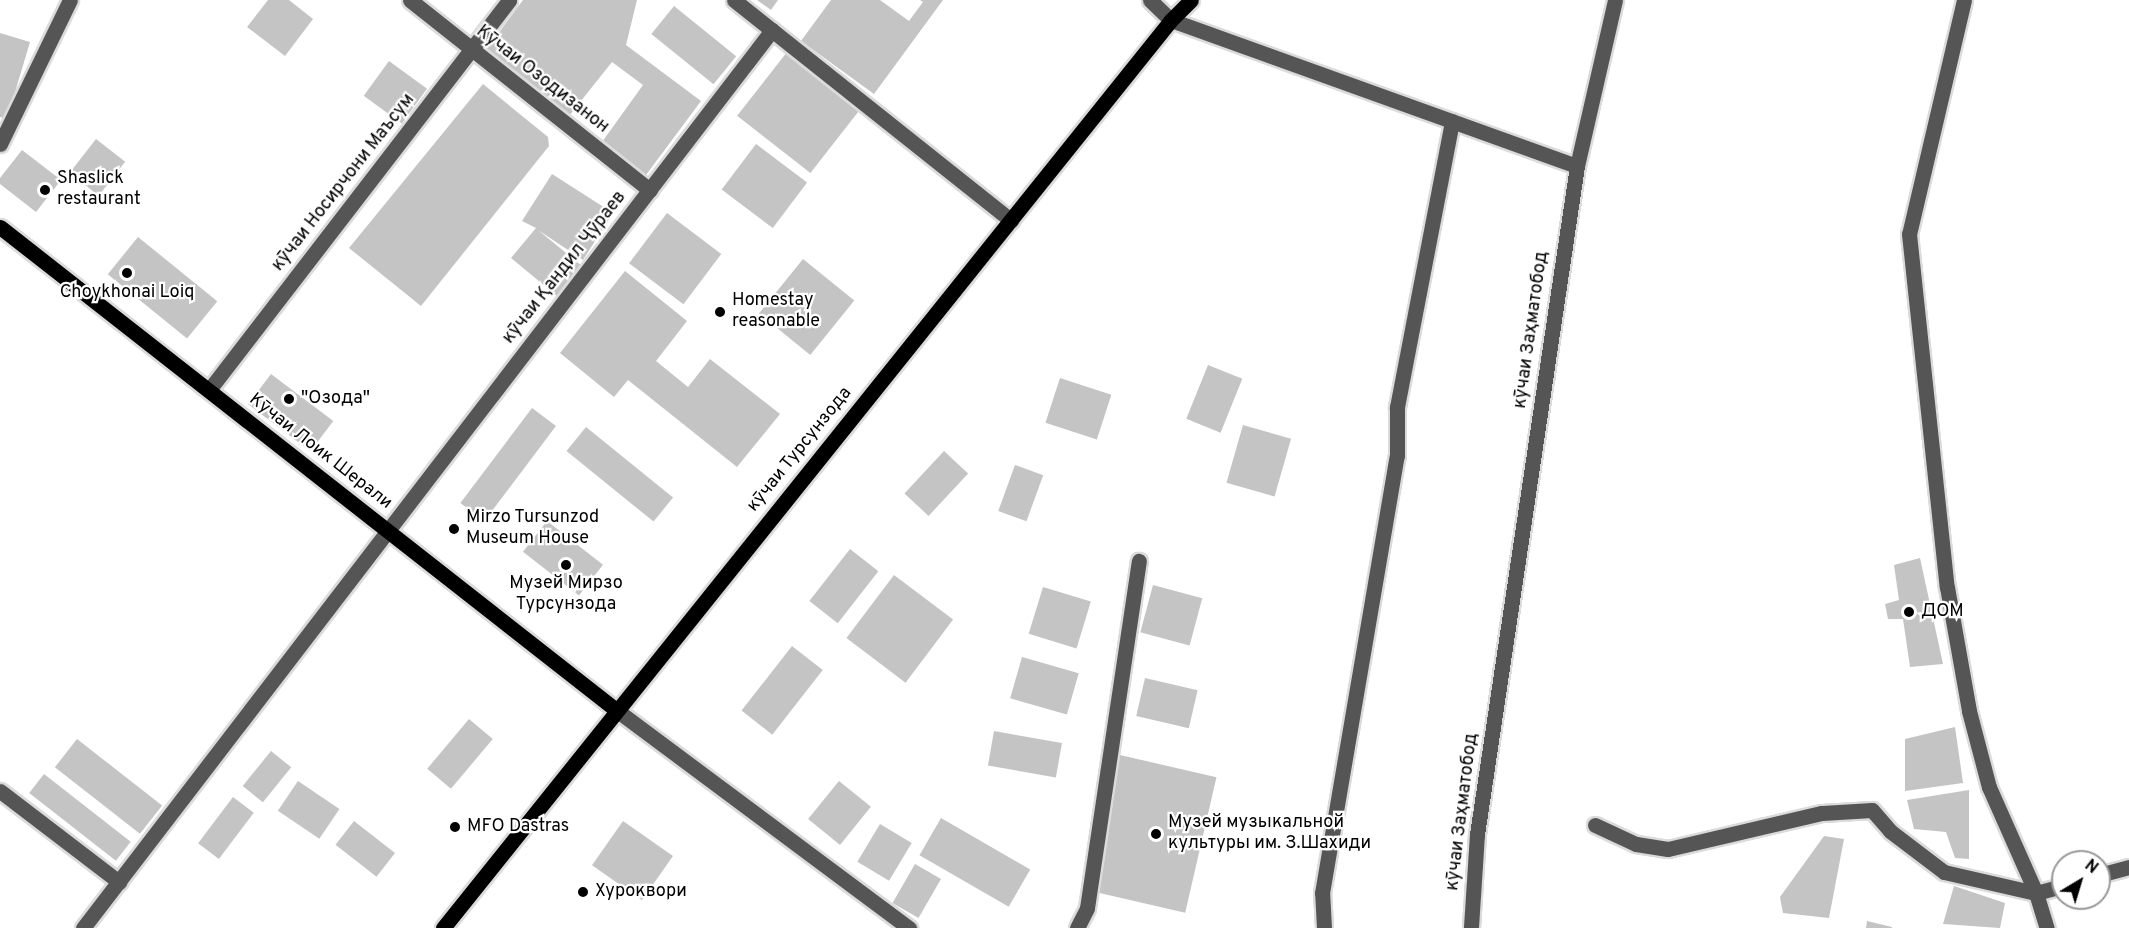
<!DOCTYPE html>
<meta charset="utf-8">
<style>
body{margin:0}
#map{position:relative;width:2129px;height:928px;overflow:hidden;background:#fff;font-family:Overpass,sans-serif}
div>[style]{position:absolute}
.building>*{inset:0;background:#c4c4c4;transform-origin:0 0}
.roads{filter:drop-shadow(2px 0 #dbdbdb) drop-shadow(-2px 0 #dbdbdb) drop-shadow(0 2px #dbdbdb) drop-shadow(0 -2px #dbdbdb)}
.minor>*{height:15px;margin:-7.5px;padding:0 7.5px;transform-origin:7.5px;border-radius:7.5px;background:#555}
.major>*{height:15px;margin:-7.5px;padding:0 7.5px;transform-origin:7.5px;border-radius:7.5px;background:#000}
.dots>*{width:16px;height:16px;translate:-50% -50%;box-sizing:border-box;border:3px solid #fff;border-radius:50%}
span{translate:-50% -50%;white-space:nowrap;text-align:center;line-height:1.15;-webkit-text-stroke:4.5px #fff;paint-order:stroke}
.street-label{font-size:18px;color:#000}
.poi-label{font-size:18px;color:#000}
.left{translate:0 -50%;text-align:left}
.north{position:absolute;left:2051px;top:850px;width:60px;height:60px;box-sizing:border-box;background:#fff;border:2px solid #999;border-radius:50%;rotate:38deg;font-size:16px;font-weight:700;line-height:24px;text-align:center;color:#000}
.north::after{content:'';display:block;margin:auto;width:21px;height:27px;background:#000;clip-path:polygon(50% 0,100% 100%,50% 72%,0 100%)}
</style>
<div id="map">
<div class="building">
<i style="clip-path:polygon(268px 0,289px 0,313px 19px,285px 56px,247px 27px)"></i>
<i style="clip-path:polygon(523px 0,637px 0,626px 45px,701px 101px,646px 175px,602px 142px,643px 85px,612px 62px,569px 116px,486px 50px)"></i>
<i style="clip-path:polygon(757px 0,778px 0,771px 10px)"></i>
<i style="clip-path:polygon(831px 0,880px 0,909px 21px,923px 2px,920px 0,943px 0,874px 94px,801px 41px)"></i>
<i style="left:674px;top:6px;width:80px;height:36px;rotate:39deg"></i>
<i style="clip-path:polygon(0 33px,30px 42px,7px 119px,0 117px)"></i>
<i style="left:787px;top:52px;width:93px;height:81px;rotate:38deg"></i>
<i style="left:389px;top:61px;width:47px;height:43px;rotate:36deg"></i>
<i style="clip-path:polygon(483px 84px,548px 137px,549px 146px,421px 306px,349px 248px)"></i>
<i style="left:96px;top:139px;width:37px;height:43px;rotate:38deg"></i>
<i style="left:756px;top:144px;width:64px;height:57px;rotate:37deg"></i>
<i style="clip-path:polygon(22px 150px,61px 180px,36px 212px,0 184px,0 178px)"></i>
<i style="clip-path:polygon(552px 174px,613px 213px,583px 260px,538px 230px,582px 266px,557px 296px,511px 258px,536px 228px,522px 221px)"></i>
<i style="left:667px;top:213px;width:68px;height:63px;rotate:37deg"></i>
<i style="left:138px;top:237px;width:102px;height:48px;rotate:39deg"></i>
<i style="left:803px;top:259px;width:66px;height:70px;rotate:39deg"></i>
<i style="clip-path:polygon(625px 271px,687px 321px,656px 361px,688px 387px,710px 359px,780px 414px,737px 467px,628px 380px,614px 397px,560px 353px)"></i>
<i style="left:1208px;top:365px;width:37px;height:58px;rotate:22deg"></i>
<i style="left:271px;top:374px;width:78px;height:38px;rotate:37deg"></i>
<i style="left:1060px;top:378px;width:54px;height:47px;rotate:18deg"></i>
<i style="left:532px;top:408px;width:30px;height:119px;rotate:37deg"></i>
<i style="left:1243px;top:425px;width:50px;height:60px;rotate:16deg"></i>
<i style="left:586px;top:427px;width:112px;height:31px;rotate:39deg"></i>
<i style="left:944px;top:451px;width:33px;height:58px;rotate:43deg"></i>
<i style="left:1015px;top:465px;width:30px;height:49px;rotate:20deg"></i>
<i style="left:547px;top:521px;width:71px;height:39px;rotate:38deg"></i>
<i style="left:850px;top:549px;width:36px;height:66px;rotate:38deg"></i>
<i style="clip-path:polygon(1920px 558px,1943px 664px,1910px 667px,1903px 619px,1888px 619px,1885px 604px,1899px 600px,1894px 565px)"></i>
<i style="left:894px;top:575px;width:74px;height:79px;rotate:37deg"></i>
<i style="left:1153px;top:585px;width:51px;height:49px;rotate:15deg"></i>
<i style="left:1043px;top:587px;width:50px;height:49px;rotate:17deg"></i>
<i style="left:792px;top:646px;width:39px;height:82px;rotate:38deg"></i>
<i style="left:1022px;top:657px;width:59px;height:43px;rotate:16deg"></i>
<i style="left:1145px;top:678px;width:54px;height:39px;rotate:13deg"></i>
<i style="left:469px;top:719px;width:31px;height:65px;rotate:40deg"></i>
<i style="clip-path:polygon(1955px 727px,1963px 783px,1905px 791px,1905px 739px)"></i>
<i style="left:994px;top:731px;width:69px;height:35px;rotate:10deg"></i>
<i style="left:77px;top:739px;width:108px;height:36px;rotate:38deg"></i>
<i style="left:271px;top:751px;width:26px;height:45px;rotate:39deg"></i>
<i style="left:1120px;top:755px;width:99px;height:139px;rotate:13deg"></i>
<i style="left:44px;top:774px;width:110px;height:24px;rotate:38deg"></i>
<i style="left:298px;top:781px;width:50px;height:36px;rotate:34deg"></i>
<i style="left:839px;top:781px;width:41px;height:49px;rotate:39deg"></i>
<i style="clip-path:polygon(1969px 790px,1969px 859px,1955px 858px,1946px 832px,1914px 829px,1907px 800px)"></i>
<i style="left:233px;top:797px;width:26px;height:58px;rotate:37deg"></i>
<i style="left:941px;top:818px;width:103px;height:43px;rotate:30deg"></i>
<i style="left:354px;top:821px;width:52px;height:30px;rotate:38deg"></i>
<i style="left:623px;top:821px;width:61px;height:54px;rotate:35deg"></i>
<i style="left:880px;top:824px;width:37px;height:44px;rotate:31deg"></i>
<i style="clip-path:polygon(1824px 836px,1844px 839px,1829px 918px,1783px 913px,1780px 897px)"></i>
<i style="left:915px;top:864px;width:30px;height:45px;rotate:30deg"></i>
<i style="clip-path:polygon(1954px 886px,2005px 903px,2000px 928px,1943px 924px)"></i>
<i style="clip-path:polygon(1867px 921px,1892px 927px,1892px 928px,1866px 928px)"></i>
</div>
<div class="roads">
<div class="minor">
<i style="left:410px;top:0;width:306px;rotate:38.4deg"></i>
<i style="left:734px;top:0;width:354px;rotate:38.5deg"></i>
<i style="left:1150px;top:0;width:29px;rotate:44deg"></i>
<i style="left:1171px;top:20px;width:431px;rotate:19.8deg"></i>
<i style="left:1577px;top:166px;width:675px;rotate:98.51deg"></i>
<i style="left:1477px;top:834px;width:94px;rotate:93.7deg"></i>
<i style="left:1964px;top:0;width:240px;rotate:103.2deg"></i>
<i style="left:1909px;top:234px;width:355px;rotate:83.9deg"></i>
<i style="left:1947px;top:587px;width:126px;rotate:79.9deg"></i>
<i style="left:1969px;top:711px;width:79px;rotate:75.3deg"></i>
<i style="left:1989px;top:787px;width:116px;rotate:66.1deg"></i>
<i style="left:2036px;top:893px;width:37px;rotate:73deg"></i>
<i style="left:0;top:144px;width:160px;rotate:-64.1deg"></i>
<i style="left:1577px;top:166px;width:170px;rotate:-77.1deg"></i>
<i style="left:209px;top:390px;width:492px;rotate:-52.4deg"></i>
<i style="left:615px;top:709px;width:367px;rotate:36.7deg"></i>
<i style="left:0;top:791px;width:150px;rotate:37.4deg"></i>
<i style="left:1595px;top:825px;width:45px;rotate:24.9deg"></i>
<i style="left:1636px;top:844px;width:32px;rotate:9deg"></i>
<i style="left:1668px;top:849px;width:158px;rotate:-13.2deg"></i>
<i style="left:1822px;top:813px;width:50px;rotate:-3.4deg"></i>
<i style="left:1872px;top:810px;width:28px;rotate:49deg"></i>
<i style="left:1890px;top:831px;width:68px;rotate:37.2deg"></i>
<i style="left:1944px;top:872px;width:94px;rotate:12.9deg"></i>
<i style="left:2036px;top:893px;width:28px;rotate:-15deg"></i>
<i style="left:2099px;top:875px;width:31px;rotate:-15deg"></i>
<i style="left:83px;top:928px;width:1132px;rotate:-52.5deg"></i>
<i style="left:1077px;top:928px;width:22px;rotate:-63deg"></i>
<i style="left:1087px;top:908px;width:351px;rotate:-81.5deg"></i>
<i style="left:1324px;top:928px;width:35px;rotate:-93deg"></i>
<i style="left:1322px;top:893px;width:443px;rotate:-80.3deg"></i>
<i style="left:1397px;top:456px;width:49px;rotate:-90deg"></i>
<i style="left:1397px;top:407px;width:291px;rotate:-79.1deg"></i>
</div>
<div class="major">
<i style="left:0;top:227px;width:781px;rotate:38.09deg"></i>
<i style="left:443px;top:928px;width:1164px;rotate:-51.28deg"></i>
<i style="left:1171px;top:20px;width:28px;rotate:-45deg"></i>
</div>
</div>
<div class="dots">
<i style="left:45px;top:190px;background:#000"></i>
<i style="left:127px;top:273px;background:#000"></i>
<i style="left:720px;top:312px;background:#000"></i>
<i style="left:289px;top:399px;background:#000"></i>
<i style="left:454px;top:529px;background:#000"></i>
<i style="left:566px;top:565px;background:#000"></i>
<i style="left:1909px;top:612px;background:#000"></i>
<i style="left:455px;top:827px;background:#000"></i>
<i style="left:1156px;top:834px;background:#000"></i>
<i style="left:583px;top:892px;background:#000"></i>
</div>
<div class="street-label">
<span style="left:542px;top:80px;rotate:38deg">Кӯчаи Озодизанон</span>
<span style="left:344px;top:183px;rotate:-52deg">кӯчаи Носирчони Маъсум</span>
<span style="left:565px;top:268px;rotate:-52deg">кӯчаи Қандил Ҷӯраев</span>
<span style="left:1532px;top:330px;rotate:-82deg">кӯчаи Заҳматобод</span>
<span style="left:800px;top:450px;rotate:-51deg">кӯчаи Турсунзода</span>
<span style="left:320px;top:452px;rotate:38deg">Кӯчаи Лоик Шерали</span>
<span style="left:1463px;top:812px;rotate:-83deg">кӯчаи Заҳматобод</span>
</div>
<div class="poi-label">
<span class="left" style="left:57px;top:190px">Shaslick<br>restaurant</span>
<span style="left:127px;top:293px">Choykhonai Loiq</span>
<span class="left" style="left:732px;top:312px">Homestay<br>reasonable</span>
<span class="left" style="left:301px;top:399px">"Озода"</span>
<span class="left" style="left:466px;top:529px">Mirzo Tursunzod<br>Museum House</span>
<span style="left:566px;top:595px">Музей Мирзо<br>Турсунзода</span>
<span class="left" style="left:1921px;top:612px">ДОМ</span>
<span class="left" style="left:1168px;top:834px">Музей музыкальной<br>культуры им. З.Шахиди</span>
<span class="left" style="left:467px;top:827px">MFO Dastras</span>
<span class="left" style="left:595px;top:892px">Хуроквори</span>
</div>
<div class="north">N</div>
</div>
